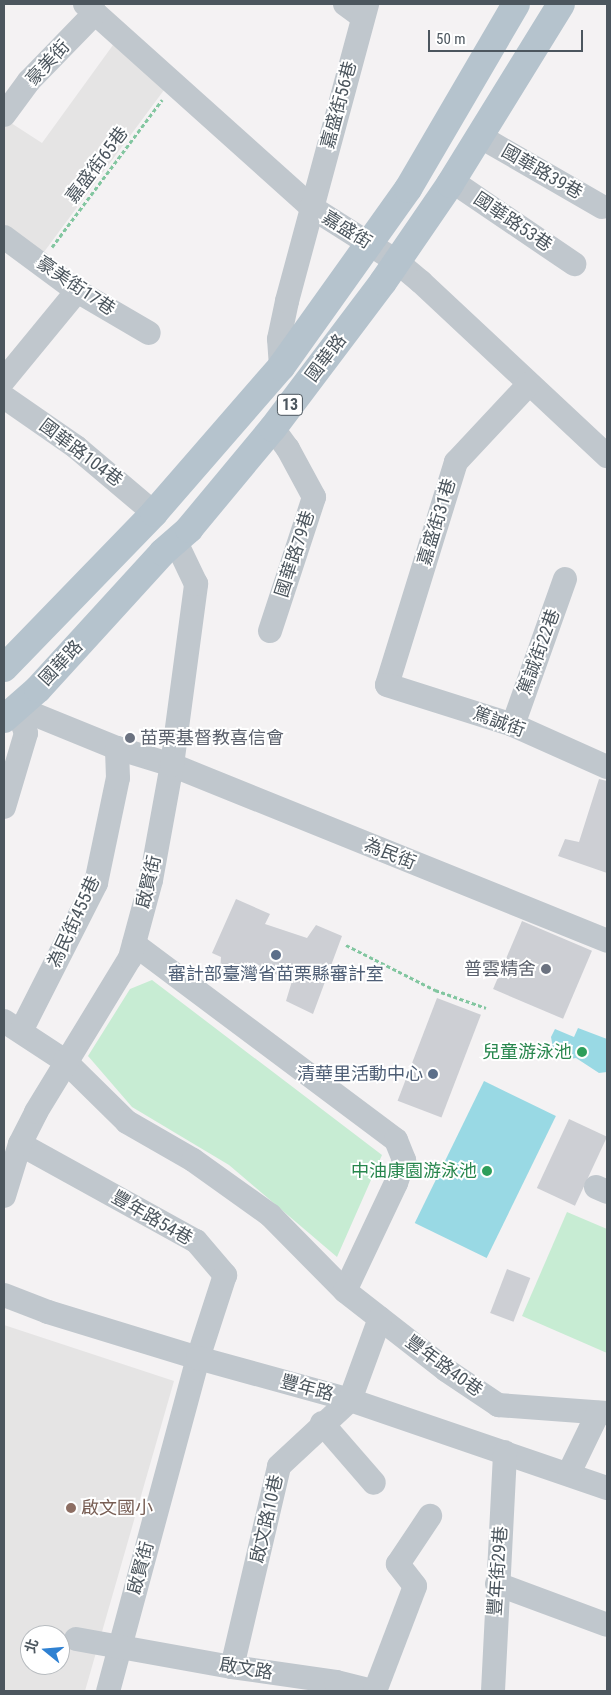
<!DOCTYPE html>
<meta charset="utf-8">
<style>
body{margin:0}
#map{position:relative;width:611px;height:1695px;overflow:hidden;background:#f4f2f3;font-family:"Roboto Condensed","Noto Sans TC",sans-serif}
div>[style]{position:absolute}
.education>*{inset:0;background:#e5e4e4}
.green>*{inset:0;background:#c7ecd3}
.water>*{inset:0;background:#99d9e4;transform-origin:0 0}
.building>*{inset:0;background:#cdcfd4;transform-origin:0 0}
.path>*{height:3px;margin-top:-1.5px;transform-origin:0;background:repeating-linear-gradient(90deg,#82c6a0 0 4px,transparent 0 6.5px)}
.minor>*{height:24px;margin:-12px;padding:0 12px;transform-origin:12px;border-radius:12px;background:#c0c7cd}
.major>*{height:28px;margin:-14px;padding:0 14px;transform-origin:14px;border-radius:14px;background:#b5c3cd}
.dots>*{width:14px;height:14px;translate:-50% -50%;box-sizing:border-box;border:2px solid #fff;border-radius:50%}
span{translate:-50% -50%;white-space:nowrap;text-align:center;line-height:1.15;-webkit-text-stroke:4px #fff;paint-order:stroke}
.shield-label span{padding:1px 4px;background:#fff;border:1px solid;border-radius:4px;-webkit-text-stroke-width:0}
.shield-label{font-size:16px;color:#4c565e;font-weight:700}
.street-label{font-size:18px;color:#4c565e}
.worship-label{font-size:18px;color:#5b616d}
.left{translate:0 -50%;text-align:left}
.right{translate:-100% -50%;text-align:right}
.service-label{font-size:18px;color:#4e5e75}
.leisure-label{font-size:18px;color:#27864d}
.education-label{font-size:18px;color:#785e54}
.frame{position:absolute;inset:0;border:5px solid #4c565e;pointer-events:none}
.north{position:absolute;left:20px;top:1625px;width:50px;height:50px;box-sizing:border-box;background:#fff;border:1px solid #b7bbbf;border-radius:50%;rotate:287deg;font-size:14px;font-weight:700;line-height:20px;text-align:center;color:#4c565e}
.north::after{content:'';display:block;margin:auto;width:18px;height:22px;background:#2f81d2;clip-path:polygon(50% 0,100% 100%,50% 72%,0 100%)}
.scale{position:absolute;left:428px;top:30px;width:155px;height:22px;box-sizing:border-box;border:2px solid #4c565e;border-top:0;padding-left:6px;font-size:15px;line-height:18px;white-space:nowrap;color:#4c565e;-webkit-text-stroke:4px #fff;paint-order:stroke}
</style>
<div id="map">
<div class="education">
<i style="clip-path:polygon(113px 45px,167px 86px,41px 256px,4px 230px,4px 127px,8px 121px,42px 143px)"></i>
<i style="clip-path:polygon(evenodd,4px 1325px,174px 1381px,85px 1691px,4px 1691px,4px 1325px,30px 1635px,60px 1635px,60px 1665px,30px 1665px,30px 1635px)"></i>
</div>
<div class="green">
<i style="clip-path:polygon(152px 980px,382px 1155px,337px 1257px,229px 1165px,132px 1107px,88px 1056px,130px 989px)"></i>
<i style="clip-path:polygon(567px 1212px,607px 1229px,607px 1353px,522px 1316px)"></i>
</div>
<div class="water">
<i style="clip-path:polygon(578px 1028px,607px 1039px,607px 1072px,599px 1073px,576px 1058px,569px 1059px,561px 1056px,553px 1048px,551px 1037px,555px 1029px,574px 1037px)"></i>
<i style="left:484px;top:1081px;width:80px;height:158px;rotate:26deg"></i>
</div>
<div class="building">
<i style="clip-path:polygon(599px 779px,607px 781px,607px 873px,558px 856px,565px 839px,579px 842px)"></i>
<i style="clip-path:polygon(236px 899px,270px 914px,265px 924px,307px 938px,316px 925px,342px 936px,313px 1014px,286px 1001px,292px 981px,247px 962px,241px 981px,220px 971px,221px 957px,212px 953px)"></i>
<i style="left:522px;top:921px;width:76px;height:74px;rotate:23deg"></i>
<i style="left:437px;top:998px;width:47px;height:110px;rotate:21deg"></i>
<i style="left:569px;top:1119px;width:42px;height:76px;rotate:25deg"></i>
<i style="left:507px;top:1269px;width:25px;height:47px;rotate:21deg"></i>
</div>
<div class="path">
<i style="left:52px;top:247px;width:184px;rotate:-53.2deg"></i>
<i style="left:346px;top:945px;width:100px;rotate:26.8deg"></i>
<i style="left:435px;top:990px;width:54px;rotate:19.4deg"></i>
</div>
<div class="minor">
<i style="left:85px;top:4px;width:304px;rotate:41.9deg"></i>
<i style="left:311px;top:207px;width:101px;rotate:32.4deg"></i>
<i style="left:396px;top:261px;width:33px;rotate:40deg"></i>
<i style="left:421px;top:282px;width:255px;rotate:43.1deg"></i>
<i style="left:345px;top:4px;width:22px;rotate:36deg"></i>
<i style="left:4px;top:115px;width:42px;rotate:-53.7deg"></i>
<i style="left:29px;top:81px;width:95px;rotate:-45.9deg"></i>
<i style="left:481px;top:137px;width:140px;rotate:30deg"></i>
<i style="left:452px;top:181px;width:148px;rotate:34.2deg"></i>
<i style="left:4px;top:237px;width:91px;rotate:36.5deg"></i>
<i style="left:77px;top:291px;width:83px;rotate:30.3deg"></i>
<i style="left:281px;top:367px;width:28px;rotate:-94deg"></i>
<i style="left:279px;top:339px;width:39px;rotate:-78deg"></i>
<i style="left:287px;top:301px;width:308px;rotate:-74.9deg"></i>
<i style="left:4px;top:380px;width:115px;rotate:-50.6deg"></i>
<i style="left:529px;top:384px;width:107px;rotate:133.1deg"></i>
<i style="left:456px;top:462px;width:233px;rotate:107.2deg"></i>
<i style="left:387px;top:685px;width:132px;rotate:17.6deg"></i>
<i style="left:513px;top:725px;width:103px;rotate:24.1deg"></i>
<i style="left:4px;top:397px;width:88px;rotate:34.8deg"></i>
<i style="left:76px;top:447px;width:102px;rotate:40.2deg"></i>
<i style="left:270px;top:631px;width:141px;rotate:-71.8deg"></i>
<i style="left:314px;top:497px;width:55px;rotate:-118.4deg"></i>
<i style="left:288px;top:449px;width:26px;rotate:-126deg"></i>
<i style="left:16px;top:707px;width:109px;rotate:22.1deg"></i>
<i style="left:117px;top:748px;width:58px;rotate:17.2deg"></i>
<i style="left:172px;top:765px;width:469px;rotate:22deg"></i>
<i style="left:513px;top:725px;width:155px;rotate:-70.4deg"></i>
<i style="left:4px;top:807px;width:77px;rotate:-73.4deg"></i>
<i style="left:26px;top:733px;width:28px;rotate:-111deg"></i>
<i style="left:134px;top:944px;width:327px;rotate:36.8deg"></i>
<i style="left:396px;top:1140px;width:22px;rotate:68deg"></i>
<i style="left:404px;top:1160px;width:24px;rotate:109deg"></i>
<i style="left:396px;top:1183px;width:119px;rotate:115.3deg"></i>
<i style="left:4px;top:1021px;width:73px;rotate:33.3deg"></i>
<i style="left:65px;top:1061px;width:87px;rotate:44.5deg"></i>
<i style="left:127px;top:1122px;width:76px;rotate:29.9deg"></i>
<i style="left:193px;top:1160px;width:95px;rotate:35.5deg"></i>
<i style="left:270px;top:1215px;width:107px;rotate:45.4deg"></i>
<i style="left:345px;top:1291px;width:128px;rotate:38deg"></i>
<i style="left:446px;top:1370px;width:63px;rotate:33.9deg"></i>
<i style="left:498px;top:1405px;width:109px;rotate:4.2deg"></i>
<i style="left:21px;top:1031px;width:166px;rotate:-63.1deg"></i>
<i style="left:96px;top:883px;width:107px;rotate:-78.2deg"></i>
<i style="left:118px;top:778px;width:30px;rotate:-92deg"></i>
<i style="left:20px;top:1144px;width:201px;rotate:28.9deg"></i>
<i style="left:196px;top:1241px;width:45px;rotate:49.5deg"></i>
<i style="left:225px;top:1275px;width:87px;rotate:108deg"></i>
<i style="left:198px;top:1358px;width:345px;rotate:105.1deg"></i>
<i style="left:596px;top:1187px;width:12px;rotate:24deg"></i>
<i style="left:4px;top:1196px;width:54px;rotate:-72.9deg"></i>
<i style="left:20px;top:1144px;width:36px;rotate:-63deg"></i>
<i style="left:36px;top:1112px;width:180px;rotate:-58.6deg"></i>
<i style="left:130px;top:958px;width:81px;rotate:-74.9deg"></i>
<i style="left:151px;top:880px;width:117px;rotate:-79.7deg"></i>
<i style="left:172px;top:765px;width:183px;rotate:-82.4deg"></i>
<i style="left:196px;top:584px;width:47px;rotate:-115.5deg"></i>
<i style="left:4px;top:1295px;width:47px;rotate:21.1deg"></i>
<i style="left:48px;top:1312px;width:157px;rotate:17deg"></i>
<i style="left:198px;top:1358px;width:158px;rotate:15.4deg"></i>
<i style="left:350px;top:1400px;width:272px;rotate:18.9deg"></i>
<i style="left:322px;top:1423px;width:79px;rotate:49.1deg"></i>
<i style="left:569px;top:1473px;width:67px;rotate:-64.2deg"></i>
<i style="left:497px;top:1584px;width:117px;rotate:20.4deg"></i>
<i style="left:76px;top:1639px;width:158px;rotate:10.2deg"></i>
<i style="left:232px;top:1667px;width:105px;rotate:8.2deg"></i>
<i style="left:336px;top:1682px;width:36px;rotate:14deg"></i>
<i style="left:232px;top:1667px;width:206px;rotate:-76.8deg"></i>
<i style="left:279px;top:1466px;width:97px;rotate:-42.9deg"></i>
<i style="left:350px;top:1400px;width:87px;rotate:-69.9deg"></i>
<i style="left:375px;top:1691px;width:112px;rotate:-69.1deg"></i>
<i style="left:415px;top:1586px;width:28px;rotate:-128deg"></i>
<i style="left:398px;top:1564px;width:58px;rotate:-56.3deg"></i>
<i style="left:493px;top:1691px;width:239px;rotate:-87.1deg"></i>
</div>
<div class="major">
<i style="left:4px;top:668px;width:216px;rotate:-45.9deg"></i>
<i style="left:154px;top:513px;width:194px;rotate:-49deg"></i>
<i style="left:281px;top:367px;width:219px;rotate:-54.5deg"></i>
<i style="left:408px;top:189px;width:214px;rotate:-59.7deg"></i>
<i style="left:4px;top:719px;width:45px;rotate:-41.4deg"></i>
<i style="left:38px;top:689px;width:185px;rotate:-47.6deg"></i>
<i style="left:163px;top:552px;width:35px;rotate:-41deg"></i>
<i style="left:189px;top:529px;width:131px;rotate:-50.3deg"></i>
<i style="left:273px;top:428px;width:183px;rotate:-53deg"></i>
<i style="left:383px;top:282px;width:119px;rotate:-55.6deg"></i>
<i style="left:450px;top:184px;width:211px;rotate:-58.3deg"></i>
</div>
<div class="dots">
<i style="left:130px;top:738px;background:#6b7280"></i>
<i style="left:276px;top:955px;background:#5c6f8a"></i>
<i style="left:546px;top:969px;background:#6b7280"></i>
<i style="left:582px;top:1052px;background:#2e9e5b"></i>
<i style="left:433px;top:1074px;background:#5c6f8a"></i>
<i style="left:487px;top:1171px;background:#2e9e5b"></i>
<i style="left:71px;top:1508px;background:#8d6e63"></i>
</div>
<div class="shield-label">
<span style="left:290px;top:405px">13</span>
</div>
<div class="street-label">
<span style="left:48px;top:63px;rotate:-47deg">豪美街</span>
<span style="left:339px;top:105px;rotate:-75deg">嘉盛街56巷</span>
<span style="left:97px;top:165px;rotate:-53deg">嘉盛街65巷</span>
<span style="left:542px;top:172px;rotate:30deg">國華路39巷</span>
<span style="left:513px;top:222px;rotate:34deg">國華路53巷</span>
<span style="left:347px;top:230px;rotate:32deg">嘉盛街</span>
<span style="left:76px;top:286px;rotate:34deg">豪美街17巷</span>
<span style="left:326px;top:358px;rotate:-53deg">國華路</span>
<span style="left:81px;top:453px;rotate:37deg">國華路104巷</span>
<span style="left:437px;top:522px;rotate:-73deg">嘉盛街31巷</span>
<span style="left:295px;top:554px;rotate:-72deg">國華路79巷</span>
<span style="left:539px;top:652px;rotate:-70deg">篤誠街22巷</span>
<span style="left:61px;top:663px;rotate:-47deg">國華路</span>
<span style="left:499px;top:722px;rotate:20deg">篤誠街</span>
<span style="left:390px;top:854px;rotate:22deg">為民街</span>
<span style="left:149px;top:882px;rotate:-77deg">啟賢街</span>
<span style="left:74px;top:922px;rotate:-65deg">為民街455巷</span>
<span style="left:152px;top:1218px;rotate:30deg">豐年路54巷</span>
<span style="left:444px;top:1366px;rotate:36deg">豐年路40巷</span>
<span style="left:307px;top:1388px;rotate:15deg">豐年路</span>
<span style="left:267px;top:1519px;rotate:-77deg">啟文路10巷</span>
<span style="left:141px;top:1568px;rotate:-75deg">啟賢街</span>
<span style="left:498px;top:1571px;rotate:-86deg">豐年街29巷</span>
<span style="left:246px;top:1669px;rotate:9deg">啟文路</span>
</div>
<div class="worship-label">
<span class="left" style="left:140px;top:738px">苗栗基督教喜信會</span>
<span class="right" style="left:536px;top:969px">普雲精舍</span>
</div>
<div class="service-label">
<span style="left:276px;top:974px">審計部臺灣省苗栗縣審計室</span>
<span class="right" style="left:423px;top:1074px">清華里活動中心</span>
</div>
<div class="leisure-label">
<span class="right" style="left:572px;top:1052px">兒童游泳池</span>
<span class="right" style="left:477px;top:1171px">中油康園游泳池</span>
</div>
<div class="education-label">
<span class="left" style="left:81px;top:1508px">啟文國小</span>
</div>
<div class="frame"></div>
<div class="north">北</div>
<div class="scale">50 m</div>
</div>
